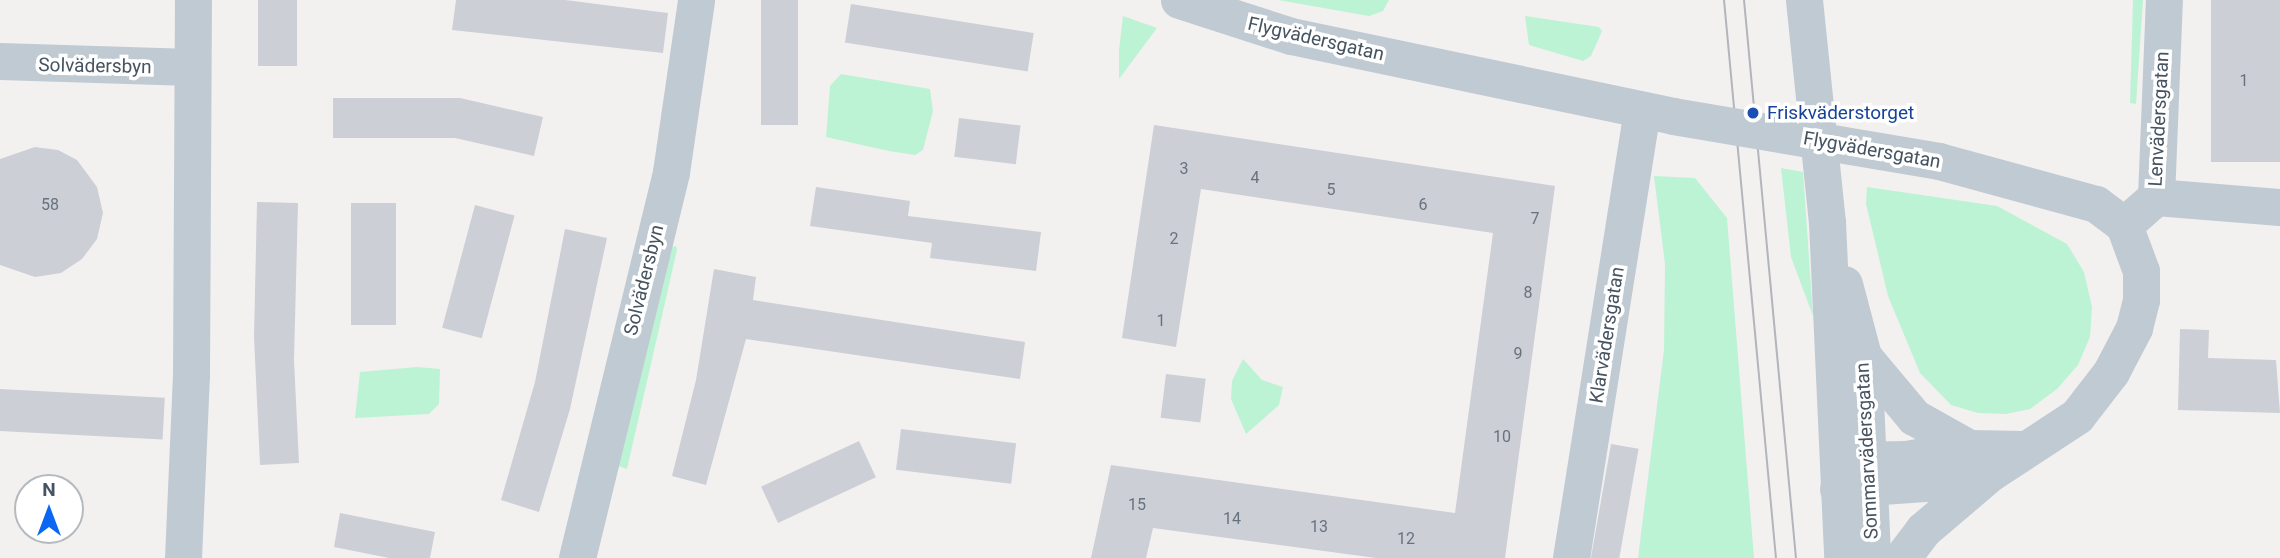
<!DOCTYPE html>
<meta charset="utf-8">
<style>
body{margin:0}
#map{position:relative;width:2280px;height:558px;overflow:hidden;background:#f3f0f0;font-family:Roboto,sans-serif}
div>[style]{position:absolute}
.green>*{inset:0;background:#bcf3d4}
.building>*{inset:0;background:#cccfd6;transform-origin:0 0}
.minor>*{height:37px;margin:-18.5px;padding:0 18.5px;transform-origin:18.5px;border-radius:18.5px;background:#c0cad3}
.tram>*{height:2px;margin:-1px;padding:0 1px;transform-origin:1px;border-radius:1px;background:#b2b5bb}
.minor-bridge>*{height:37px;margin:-18.5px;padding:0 18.5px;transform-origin:18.5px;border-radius:18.5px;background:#c0cad3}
.dots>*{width:19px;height:19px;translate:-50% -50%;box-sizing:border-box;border:4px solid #fff;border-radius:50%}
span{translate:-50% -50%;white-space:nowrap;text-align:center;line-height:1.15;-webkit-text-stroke:7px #fff;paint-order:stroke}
.number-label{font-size:16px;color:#68727e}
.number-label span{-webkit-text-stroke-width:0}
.street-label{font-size:19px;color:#465360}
.transit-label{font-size:19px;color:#164399}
.left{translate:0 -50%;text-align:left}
.north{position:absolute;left:14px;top:474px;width:70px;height:70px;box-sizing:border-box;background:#fff;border:2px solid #b5babf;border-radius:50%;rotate:0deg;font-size:19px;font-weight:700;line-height:28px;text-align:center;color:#465360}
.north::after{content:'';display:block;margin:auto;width:24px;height:32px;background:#0a66f3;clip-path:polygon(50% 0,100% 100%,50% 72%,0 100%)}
</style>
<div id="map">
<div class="green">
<i style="clip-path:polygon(1278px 0,1389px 0,1383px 11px,1369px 16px)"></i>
<i style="clip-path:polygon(2133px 0,2143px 0,2136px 104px,2130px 103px)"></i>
<i style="clip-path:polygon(1123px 16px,1157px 28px,1119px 79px,1119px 50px)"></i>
<i style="clip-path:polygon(1525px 16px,1599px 27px,1602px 31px,1591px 56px,1583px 61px,1529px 45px)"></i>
<i style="clip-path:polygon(841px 74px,930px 89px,933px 111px,923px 150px,915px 155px,889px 151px,826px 137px,830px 86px)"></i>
<i style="clip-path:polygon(1781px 168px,1803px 172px,1813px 316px,1791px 257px)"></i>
<i style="clip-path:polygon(1654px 176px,1695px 178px,1727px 218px,1754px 558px,1638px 558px,1664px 350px,1665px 264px)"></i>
<i style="clip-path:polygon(1867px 187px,1997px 206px,2067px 244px,2084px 272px,2092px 307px,2090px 337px,2078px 365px,2057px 389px,2030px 409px,2006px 414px,1978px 413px,1951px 405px,1920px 373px,1888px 296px,1866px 204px)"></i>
<i style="clip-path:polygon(676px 246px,677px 250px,627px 469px,618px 466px,670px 247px)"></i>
<i style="clip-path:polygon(1243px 359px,1262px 380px,1283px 387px,1279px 405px,1246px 434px,1231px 399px,1232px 381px)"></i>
<i style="clip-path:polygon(417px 367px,440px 369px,439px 404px,429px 414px,355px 418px,360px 372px)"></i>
</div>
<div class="building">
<i style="left:258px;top:0;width:39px;height:66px"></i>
<i style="clip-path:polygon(456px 0,565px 0,668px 13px,663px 53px,452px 30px)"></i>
<i style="left:761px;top:0;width:37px;height:125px"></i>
<i style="left:2211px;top:0;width:69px;height:162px"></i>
<i style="left:851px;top:4px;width:185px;height:39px;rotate:9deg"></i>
<i style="clip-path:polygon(333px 98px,460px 98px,543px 117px,534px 156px,455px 138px,333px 138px)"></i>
<i style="left:959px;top:118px;width:62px;height:39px;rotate:7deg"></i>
<i style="clip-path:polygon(1154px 125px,1555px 186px,1505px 558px,1376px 558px,1153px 528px,1146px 558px,1091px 558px,1111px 465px,1455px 513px,1493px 233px,1201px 189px,1176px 347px,1122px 338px)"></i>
<i style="clip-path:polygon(35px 147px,58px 150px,77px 160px,97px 187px,103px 213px,97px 239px,82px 259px,61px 273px,35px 277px,0 265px,0 159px)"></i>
<i style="clip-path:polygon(816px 187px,910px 201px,908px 216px,1041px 232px,1036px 271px,930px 258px,932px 243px,810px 226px)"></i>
<i style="clip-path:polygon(257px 202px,298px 203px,294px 360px,299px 463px,260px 465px,254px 337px)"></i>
<i style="left:396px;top:203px;width:122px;height:45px;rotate:90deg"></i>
<i style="left:475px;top:205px;width:41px;height:127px;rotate:15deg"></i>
<i style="clip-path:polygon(565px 229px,607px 238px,570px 409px,539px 512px,501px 500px,535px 382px)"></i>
<i style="clip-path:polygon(714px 269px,756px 277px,753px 300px,1025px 342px,1020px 379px,746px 339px,706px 485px,672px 476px,696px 380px)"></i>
<i style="clip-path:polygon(2180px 329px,2209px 330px,2208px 358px,2276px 360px,2280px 413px,2178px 410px)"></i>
<i style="left:1166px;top:374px;width:40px;height:44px;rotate:7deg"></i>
<i style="left:0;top:389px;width:165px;height:42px;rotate:3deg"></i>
<i style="left:901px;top:429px;width:116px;height:41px;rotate:7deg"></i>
<i style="left:859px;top:441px;width:40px;height:108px;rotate:65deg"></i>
<i style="left:1611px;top:444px;width:28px;height:116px;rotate:10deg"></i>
<i style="clip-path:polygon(340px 513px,435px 532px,430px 558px,389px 558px,334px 547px)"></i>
</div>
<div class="minor">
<i style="left:1179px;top:0;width:118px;rotate:17.8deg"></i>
<i style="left:1291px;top:36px;width:390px;rotate:11.8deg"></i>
<i style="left:1804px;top:0;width:223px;rotate:84.1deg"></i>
<i style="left:1827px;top:222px;width:336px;rotate:87.4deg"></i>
<i style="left:0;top:61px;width:191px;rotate:1.8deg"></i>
<i style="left:2156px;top:197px;width:124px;rotate:4.6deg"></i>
<i style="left:2124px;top:225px;width:43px;rotate:-41.2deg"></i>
<i style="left:2156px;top:197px;width:197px;rotate:-87.7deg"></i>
<i style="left:1844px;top:284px;width:74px;rotate:75.2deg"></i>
<i style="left:1863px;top:356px;width:202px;rotate:87.4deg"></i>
<i style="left:1863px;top:356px;width:80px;rotate:50.1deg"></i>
<i style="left:1914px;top:417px;width:63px;rotate:29.4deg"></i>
<i style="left:1843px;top:460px;width:63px;rotate:-0.9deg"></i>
<i style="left:1906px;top:459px;width:64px;rotate:-9.9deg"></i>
<i style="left:1969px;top:448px;width:54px;rotate:1.1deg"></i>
<i style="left:1838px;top:489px;width:116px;rotate:-3.9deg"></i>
<i style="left:1954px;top:481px;width:37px;rotate:-13deg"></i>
<i style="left:1990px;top:473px;width:104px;rotate:-33.2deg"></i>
<i style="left:2077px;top:416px;width:56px;rotate:-52.3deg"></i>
<i style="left:2111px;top:372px;width:50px;rotate:-62.4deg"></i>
<i style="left:2134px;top:328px;width:29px;rotate:-76deg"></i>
<i style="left:2141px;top:300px;width:29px;rotate:-90deg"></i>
<i style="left:2141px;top:271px;width:49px;rotate:-110.3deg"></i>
<i style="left:2124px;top:225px;width:35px;rotate:-143deg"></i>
<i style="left:2096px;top:204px;width:163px;rotate:-164.7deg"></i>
<i style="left:183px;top:558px;width:182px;rotate:-87.5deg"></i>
<i style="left:191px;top:376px;width:376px;rotate:-89.7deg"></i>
<i style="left:577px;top:558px;width:397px;rotate:-76.3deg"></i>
<i style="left:671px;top:172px;width:174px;rotate:-81.7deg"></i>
<i style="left:1571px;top:558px;width:453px;rotate:-81deg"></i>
<i style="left:1902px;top:558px;width:35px;rotate:-53deg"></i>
<i style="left:1923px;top:530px;width:88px;rotate:-40.4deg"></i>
</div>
<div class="tram">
<i style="left:1724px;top:0;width:560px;rotate:84.68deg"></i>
<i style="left:1744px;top:0;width:560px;rotate:84.68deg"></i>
</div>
<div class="minor-bridge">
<i style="left:1673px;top:116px;width:270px;rotate:9.6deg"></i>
</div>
<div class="dots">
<i style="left:1753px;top:113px;background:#1a4fb4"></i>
</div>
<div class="number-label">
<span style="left:2244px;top:81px">1</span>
<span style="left:1184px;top:169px">3</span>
<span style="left:1255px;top:178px">4</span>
<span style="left:1331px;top:190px">5</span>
<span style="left:50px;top:205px">58</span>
<span style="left:1423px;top:205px">6</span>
<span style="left:1535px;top:219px">7</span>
<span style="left:1174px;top:239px">2</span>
<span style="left:1528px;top:293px">8</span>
<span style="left:1161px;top:321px">1</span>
<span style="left:1518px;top:354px">9</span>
<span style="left:1502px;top:437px">10</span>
<span style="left:1137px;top:505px">15</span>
<span style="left:1232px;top:519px">14</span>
<span style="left:1319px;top:527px">13</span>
<span style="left:1406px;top:539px">12</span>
</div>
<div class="street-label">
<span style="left:1316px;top:39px;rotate:13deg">Flygvädersgatan</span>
<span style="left:95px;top:66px;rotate:1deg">Solvädersbyn</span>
<span style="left:2159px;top:119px;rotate:-87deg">Lenvädersgatan</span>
<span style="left:1872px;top:150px;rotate:10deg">Flygvädersgatan</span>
<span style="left:644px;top:280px;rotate:-76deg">Solvädersbyn</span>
<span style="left:1607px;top:335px;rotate:-81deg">Klarvädersgatan</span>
<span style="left:1867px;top:451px;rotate:-93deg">Sommarvädersgatan</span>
</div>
<div class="transit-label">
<span class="left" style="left:1767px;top:113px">Friskväderstorget</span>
</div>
<div class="north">N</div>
</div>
